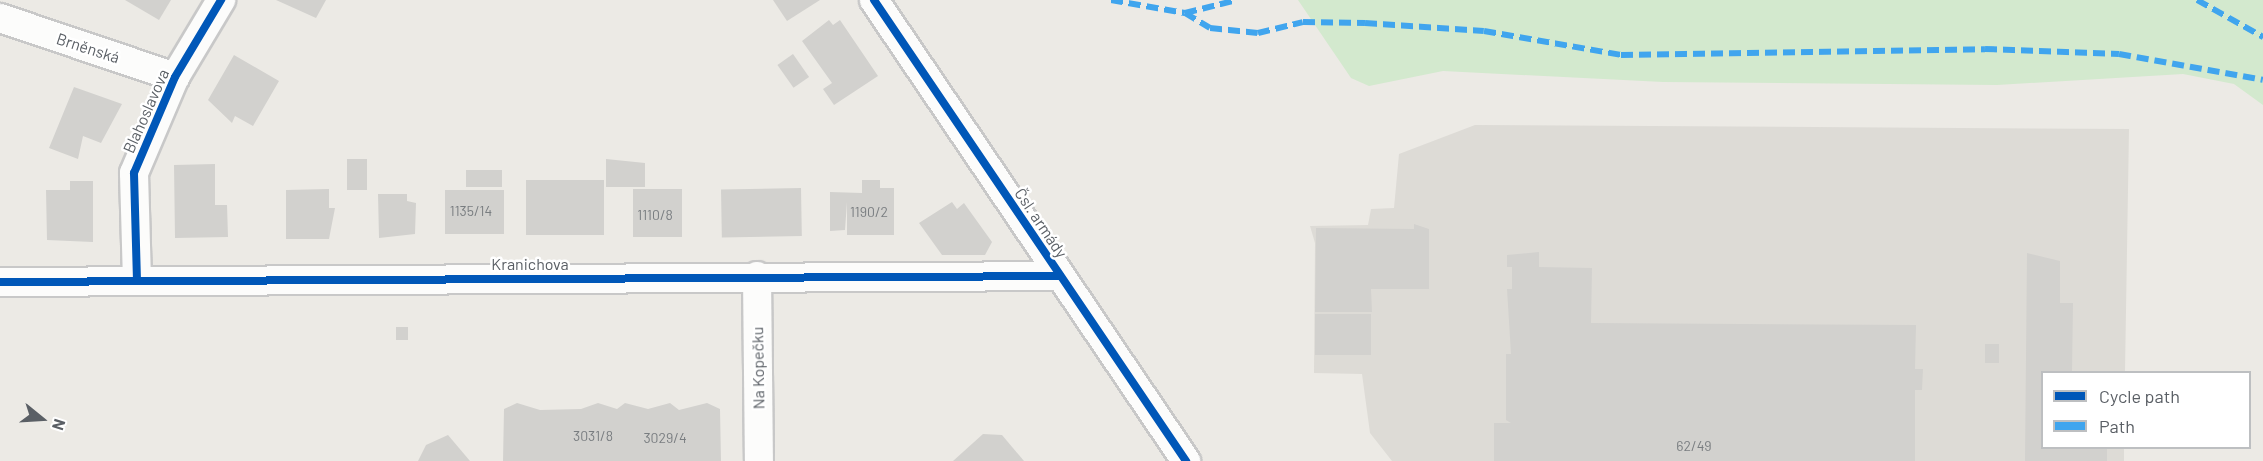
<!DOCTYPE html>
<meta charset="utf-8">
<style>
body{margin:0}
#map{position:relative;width:2263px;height:461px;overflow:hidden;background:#eceae5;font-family:Barlow,sans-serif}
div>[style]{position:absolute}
.industrial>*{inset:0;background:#dddbd6}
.green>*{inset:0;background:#d3e9ce}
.building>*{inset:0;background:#d2d1ce;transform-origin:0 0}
.roads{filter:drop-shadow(2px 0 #c8c8c8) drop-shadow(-2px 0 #c8c8c8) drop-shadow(0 2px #c8c8c8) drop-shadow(0 -2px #c8c8c8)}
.minor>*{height:28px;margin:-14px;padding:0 14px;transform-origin:14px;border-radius:14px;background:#fcfcfb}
.quiet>*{height:6px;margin-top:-3px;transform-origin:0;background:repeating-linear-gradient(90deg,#40a5ee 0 12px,transparent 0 18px)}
.cycleway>*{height:8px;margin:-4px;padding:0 4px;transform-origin:4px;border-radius:4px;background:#0057b8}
span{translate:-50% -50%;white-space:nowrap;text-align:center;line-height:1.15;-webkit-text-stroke:5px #fff;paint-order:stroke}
.number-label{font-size:14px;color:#797d80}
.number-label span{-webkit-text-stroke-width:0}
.street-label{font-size:16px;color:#5a5f65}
.legend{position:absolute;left:2041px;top:371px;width:210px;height:78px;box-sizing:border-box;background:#fff;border:2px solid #bdbfc1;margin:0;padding:8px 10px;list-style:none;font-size:18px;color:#5a5f65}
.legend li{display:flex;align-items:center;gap:12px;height:30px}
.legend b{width:30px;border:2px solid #bdbfc1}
.north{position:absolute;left:12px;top:389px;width:60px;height:60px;-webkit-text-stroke:4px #fff;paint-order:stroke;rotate:108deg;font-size:16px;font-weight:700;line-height:24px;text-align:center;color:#5a5f65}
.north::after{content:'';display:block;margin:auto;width:21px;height:27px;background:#5a5f65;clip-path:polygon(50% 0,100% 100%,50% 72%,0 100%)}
</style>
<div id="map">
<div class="industrial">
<i style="clip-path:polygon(1475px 125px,2129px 129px,2125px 372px,2042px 372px,2042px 448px,2124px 448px,2124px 461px,1392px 461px,1370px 433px,1362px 374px,1314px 373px,1315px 243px,1310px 226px,1368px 225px,1371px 209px,1394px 208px,1399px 154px)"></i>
</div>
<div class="green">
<i style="clip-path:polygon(1298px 0,2263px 0,2263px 105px,2234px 84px,2183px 74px,1997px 85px,1663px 82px,1443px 71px,1369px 86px,1351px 78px)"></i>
</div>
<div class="building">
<i style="clip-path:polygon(125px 0,171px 0,159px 20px)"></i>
<i style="clip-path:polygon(276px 0,326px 0,316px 18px)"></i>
<i style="clip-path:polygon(773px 0,820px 0,787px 21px)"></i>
<i style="clip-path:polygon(829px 20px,833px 25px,840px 20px,878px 76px,834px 105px,823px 89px,832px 83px,802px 41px)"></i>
<i style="left:793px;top:54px;width:28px;height:19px;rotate:55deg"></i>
<i style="clip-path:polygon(234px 55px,279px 81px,253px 126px,235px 116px,232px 123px,208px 100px)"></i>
<i style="clip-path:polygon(74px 87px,122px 104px,101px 143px,83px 136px,78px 159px,49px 148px)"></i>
<i style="left:347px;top:159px;width:20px;height:31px"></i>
<i style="clip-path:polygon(606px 159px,645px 163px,645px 187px,606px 187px)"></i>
<i style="clip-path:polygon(215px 164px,215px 205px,227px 205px,228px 237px,175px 238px,174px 165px)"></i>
<i style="left:466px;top:170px;width:36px;height:17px"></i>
<i style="left:526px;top:180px;width:78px;height:55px"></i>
<i style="clip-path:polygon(862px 180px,880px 180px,880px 188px,894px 188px,894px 235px,847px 235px,847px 202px,845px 230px,830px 231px,830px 192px,862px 193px)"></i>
<i style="clip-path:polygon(70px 181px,93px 181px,93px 242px,47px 240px,46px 190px,70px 190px)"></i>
<i style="left:801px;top:188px;width:48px;height:80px;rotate:89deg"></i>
<i style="clip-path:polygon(329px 189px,329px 208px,335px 208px,329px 239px,286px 239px,286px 190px)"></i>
<i style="left:633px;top:189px;width:49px;height:48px"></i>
<i style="left:445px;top:190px;width:59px;height:44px"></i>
<i style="clip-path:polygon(378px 194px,407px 194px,407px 201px,416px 203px,415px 234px,379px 238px)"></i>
<i style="clip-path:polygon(952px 202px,957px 209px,964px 203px,992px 242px,985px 255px,942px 255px,919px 223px)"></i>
<i style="clip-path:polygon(1414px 224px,1429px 229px,1429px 289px,1371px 289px,1372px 312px,1315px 312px,1316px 228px,1414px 229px)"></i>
<i style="clip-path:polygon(1539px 252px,1539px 267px,1592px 268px,1591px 323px,1916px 325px,1915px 369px,1923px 369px,1922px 390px,1915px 390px,1915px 461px,1494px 461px,1494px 423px,1511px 423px,1506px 420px,1506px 354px,1511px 354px,1507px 289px,1512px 289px,1512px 267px,1507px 267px,1507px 255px)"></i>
<i style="clip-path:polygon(2027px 253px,2060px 261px,2060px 303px,2073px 303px,2072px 372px,2042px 372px,2042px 448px,2107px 448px,2107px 461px,2025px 461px)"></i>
<i style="left:1315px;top:314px;width:56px;height:41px"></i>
<i style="left:396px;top:327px;width:12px;height:13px"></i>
<i style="left:1985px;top:344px;width:14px;height:19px"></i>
<i style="clip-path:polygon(517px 403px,540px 410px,581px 409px,598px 403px,617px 409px,625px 403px,648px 409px,670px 403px,679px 410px,707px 403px,720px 409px,721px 461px,503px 461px,504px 409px)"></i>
<i style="clip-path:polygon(983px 434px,1002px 435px,1024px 461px,953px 461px)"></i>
<i style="clip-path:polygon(448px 435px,470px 461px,418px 461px,426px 445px)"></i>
</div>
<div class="roads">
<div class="minor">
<i style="left:874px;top:0;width:557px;rotate:55.91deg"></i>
<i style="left:0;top:18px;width:185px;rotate:18.6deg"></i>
<i style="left:757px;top:276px;width:185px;rotate:89.4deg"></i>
<i style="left:137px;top:281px;width:108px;rotate:-91.6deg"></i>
<i style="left:134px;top:173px;width:104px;rotate:-66.9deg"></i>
<i style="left:175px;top:77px;width:90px;rotate:-59.1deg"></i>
<i style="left:0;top:282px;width:1060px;rotate:-0.32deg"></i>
</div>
</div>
<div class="quiet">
<i style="left:1111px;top:0;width:75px;rotate:10deg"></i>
<i style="left:1185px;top:13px;width:54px;rotate:-14deg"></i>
<i style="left:2197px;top:0;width:76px;rotate:29.3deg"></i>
<i style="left:1185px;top:13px;width:29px;rotate:31deg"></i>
<i style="left:1210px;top:28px;width:48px;rotate:5.9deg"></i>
<i style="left:1258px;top:33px;width:46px;rotate:-13.7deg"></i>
<i style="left:1303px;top:22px;width:62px;rotate:0.9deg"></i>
<i style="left:1365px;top:23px;width:119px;rotate:3.8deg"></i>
<i style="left:1484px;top:31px;width:139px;rotate:9.9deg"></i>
<i style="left:1621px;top:55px;width:364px;rotate:-0.9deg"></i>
<i style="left:1985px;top:49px;width:134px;rotate:2.1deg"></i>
<i style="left:2119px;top:54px;width:146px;rotate:10.2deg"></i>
</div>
<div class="cycleway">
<i style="left:874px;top:0;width:557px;rotate:55.91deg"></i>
<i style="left:137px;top:281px;width:108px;rotate:-91.6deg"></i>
<i style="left:134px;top:173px;width:104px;rotate:-66.9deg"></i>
<i style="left:175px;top:77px;width:90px;rotate:-59.1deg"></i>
<i style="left:0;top:282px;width:1060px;rotate:-0.32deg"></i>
</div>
<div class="number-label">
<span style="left:471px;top:211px">1135/14</span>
<span style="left:869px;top:212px">1190/2</span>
<span style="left:655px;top:215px">1110/8</span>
<span style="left:593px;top:436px">3031/8</span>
<span style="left:665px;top:438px">3029/4</span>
<span style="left:1694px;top:446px">62/49</span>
</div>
<div class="street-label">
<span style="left:88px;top:48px;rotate:18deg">Brněnská</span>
<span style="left:146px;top:111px;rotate:-66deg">Blahoslavova</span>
<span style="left:1041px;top:223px;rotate:56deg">Čsl. armády</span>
<span style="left:530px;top:264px">Kranichova</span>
<span style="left:758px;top:368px;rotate:-91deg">Na Kopečku</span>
</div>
<ul class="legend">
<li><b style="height:8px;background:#0057b8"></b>Cycle path</li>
<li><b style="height:8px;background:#40a5ee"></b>Path</li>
</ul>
<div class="north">N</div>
</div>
